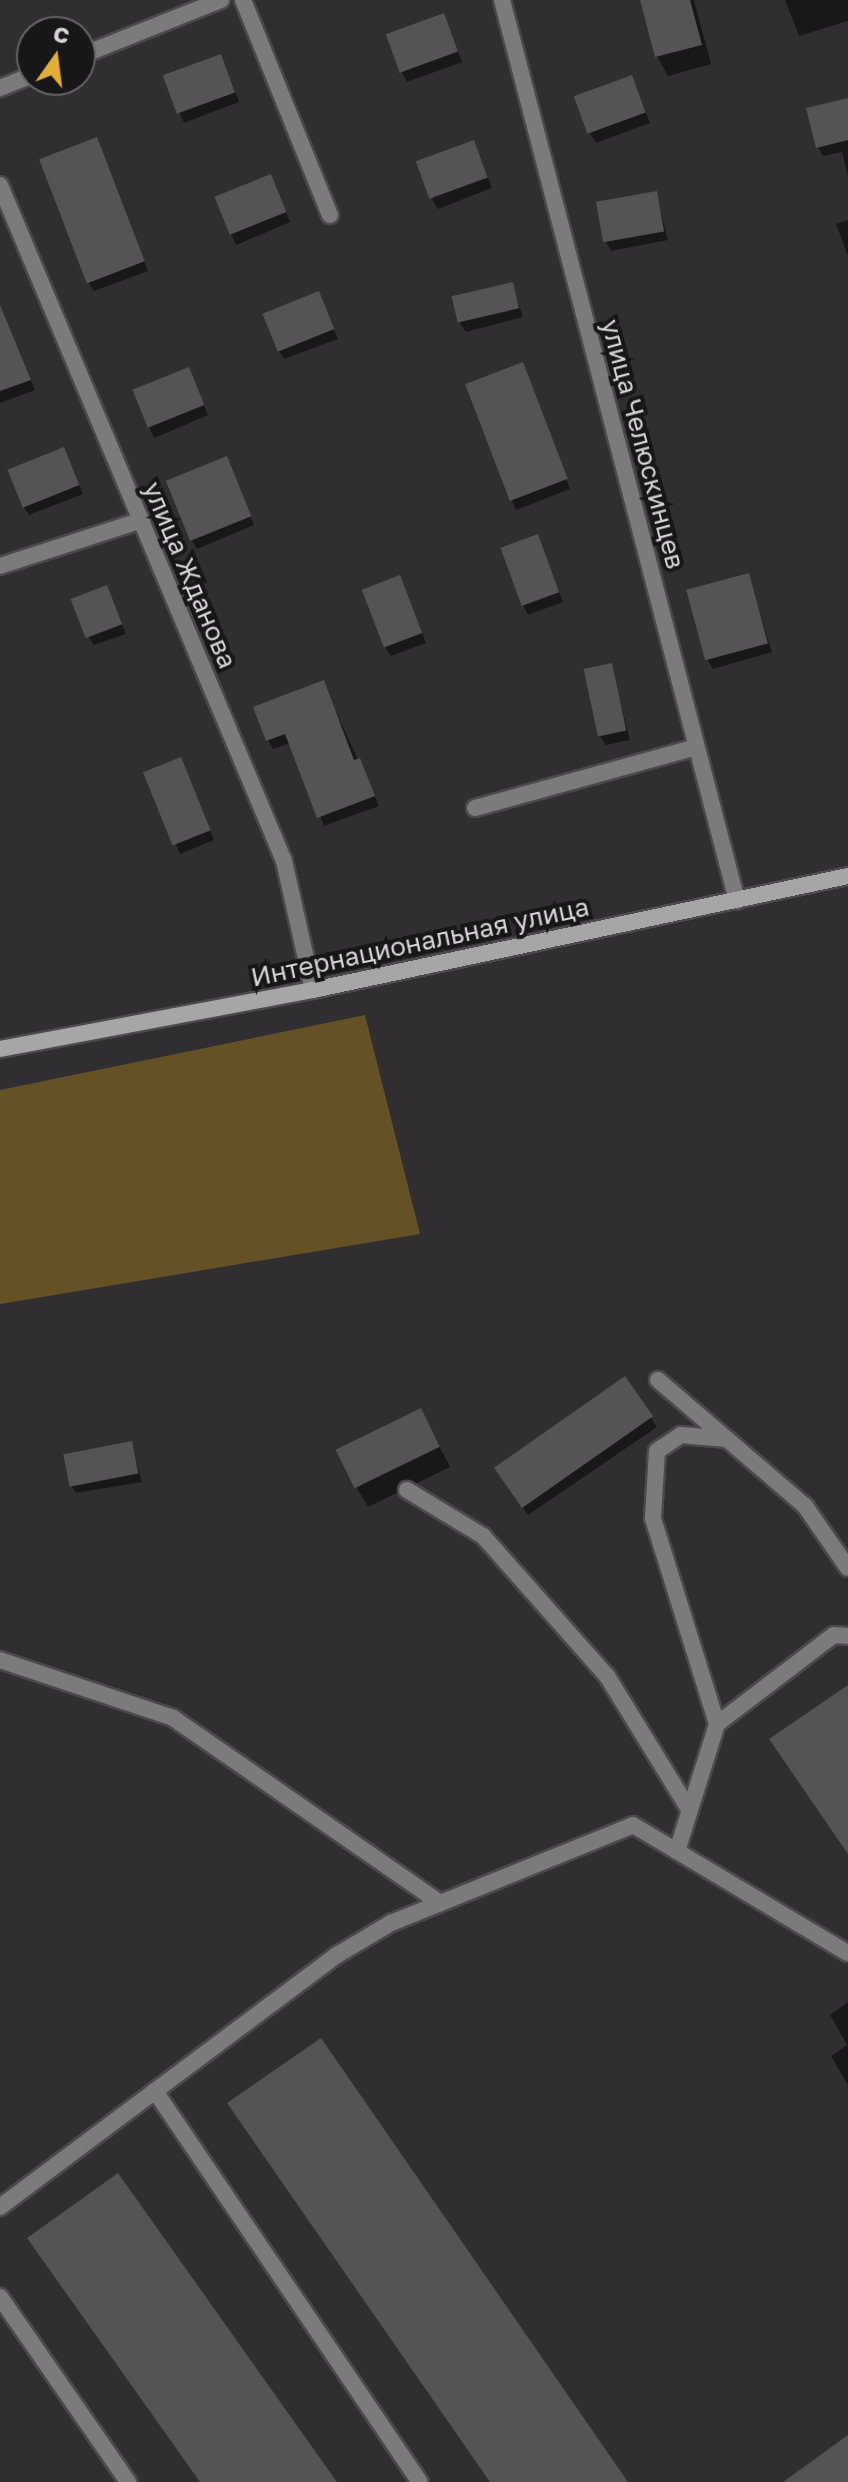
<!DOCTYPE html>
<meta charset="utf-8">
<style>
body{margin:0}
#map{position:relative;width:848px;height:2482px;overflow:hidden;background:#302e30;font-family:"Golos Text",sans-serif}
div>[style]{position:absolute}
.green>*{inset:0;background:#645126}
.shadow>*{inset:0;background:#0007;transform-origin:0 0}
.building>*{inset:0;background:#555355;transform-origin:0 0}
.roads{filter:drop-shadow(2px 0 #4b494b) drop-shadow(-2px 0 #4b494b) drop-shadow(0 2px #4b494b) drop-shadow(0 -2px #4b494b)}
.lane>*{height:16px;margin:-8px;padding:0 8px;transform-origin:8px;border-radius:8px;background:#7c7b7c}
.street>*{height:16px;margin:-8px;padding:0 8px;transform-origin:8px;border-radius:8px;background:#7c7b7c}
.secondary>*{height:16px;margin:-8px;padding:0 8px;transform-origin:8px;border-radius:8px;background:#a7a6a7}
span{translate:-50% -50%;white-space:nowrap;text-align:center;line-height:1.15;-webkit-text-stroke:8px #181718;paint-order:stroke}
.street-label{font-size:26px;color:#d6d4d6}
.north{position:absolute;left:16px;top:16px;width:80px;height:80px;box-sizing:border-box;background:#181718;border:2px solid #646364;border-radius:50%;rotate:14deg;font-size:22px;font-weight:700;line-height:32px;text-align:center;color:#d6d4d6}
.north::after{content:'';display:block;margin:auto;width:28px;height:36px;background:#e1af34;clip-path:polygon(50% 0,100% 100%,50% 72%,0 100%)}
</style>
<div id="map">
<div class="green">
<i style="clip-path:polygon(365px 1015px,420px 1234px,0 1304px,0 1090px)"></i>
</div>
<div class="shadow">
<i style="clip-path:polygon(642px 0,694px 0,711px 64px,668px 76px,657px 56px)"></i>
<i style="clip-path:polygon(785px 0,848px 0,848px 21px,799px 36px)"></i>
<i style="clip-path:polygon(448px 25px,462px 62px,407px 82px,402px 73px)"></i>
<i style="clip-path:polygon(225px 66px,239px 102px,184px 123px,165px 77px)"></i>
<i style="clip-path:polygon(636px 87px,650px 123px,596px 143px,590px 134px)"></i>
<i style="clip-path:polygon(848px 101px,848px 176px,842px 152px,823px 156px,818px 147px)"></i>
<i style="clip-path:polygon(96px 140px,148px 271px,94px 291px,88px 282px)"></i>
<i style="clip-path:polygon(478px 152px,492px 188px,438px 209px,432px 199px)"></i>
<i style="left:271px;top:177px;width:49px;height:59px;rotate:67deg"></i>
<i style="clip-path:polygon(656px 193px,668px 240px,611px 251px,606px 242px)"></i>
<i style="clip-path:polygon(848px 220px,848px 256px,836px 224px)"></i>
<i style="clip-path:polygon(512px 285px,523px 317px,466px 332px,460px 323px)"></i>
<i style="clip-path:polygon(318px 293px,338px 339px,284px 359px,278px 350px)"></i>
<i style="clip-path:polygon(16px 344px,35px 390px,0 403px,0 350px)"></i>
<i style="left:522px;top:364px;width:134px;height:58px;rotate:69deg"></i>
<i style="left:189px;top:370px;width:49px;height:59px;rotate:67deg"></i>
<i style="clip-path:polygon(64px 449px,83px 494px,29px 515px,23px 506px)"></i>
<i style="clip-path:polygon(231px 468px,254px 525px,197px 549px,191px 539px)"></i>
<i style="clip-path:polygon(537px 537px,563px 602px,528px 615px,523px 605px)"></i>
<i style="clip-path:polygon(748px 576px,772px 652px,713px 669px,707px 659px)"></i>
<i style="clip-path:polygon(404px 587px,426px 643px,391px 656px,385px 647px)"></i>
<i style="clip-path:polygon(106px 588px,126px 634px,94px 645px,88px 636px)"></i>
<i style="clip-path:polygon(611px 666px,630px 740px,606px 745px,600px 736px)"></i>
<i style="clip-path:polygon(323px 683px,379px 806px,324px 826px,291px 743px,273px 749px,268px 740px)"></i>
<i style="clip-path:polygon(185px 769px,214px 840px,180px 854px,146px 773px)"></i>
<i style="clip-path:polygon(625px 1379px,657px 1427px,528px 1515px,501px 1477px)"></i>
<i style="clip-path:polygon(431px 1430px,450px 1467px,368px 1507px,357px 1488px)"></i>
<i style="clip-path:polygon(131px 1443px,142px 1482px,76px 1493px,70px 1484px)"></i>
<i style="clip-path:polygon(848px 2002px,848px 2085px,831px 2056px,847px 2045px,830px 2015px)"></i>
</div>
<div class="building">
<i style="clip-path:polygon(640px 0,690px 0,702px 45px,655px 57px)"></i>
<i style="left:444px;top:13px;width:41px;height:62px;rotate:70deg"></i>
<i style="left:221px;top:54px;width:41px;height:62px;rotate:70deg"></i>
<i style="left:632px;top:75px;width:40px;height:62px;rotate:70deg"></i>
<i style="clip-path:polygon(848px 98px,848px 140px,816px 148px,806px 108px)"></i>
<i style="left:97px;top:137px;width:133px;height:62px;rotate:69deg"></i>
<i style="left:474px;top:140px;width:40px;height:62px;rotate:70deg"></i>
<i style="left:271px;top:174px;width:41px;height:61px;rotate:68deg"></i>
<i style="left:657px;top:191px;width:41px;height:62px;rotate:80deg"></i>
<i style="left:513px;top:282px;width:27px;height:63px;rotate:77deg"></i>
<i style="left:319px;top:291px;width:41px;height:61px;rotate:68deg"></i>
<i style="clip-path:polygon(0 305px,31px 380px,0 391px)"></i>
<i style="left:523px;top:362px;width:125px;height:62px;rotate:69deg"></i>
<i style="left:189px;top:367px;width:41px;height:61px;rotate:68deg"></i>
<i style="left:64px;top:447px;width:41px;height:61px;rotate:68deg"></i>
<i style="left:227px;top:456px;width:65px;height:66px;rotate:68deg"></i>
<i style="left:538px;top:534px;width:62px;height:40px;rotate:70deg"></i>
<i style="left:749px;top:573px;width:73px;height:65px;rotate:75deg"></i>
<i style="left:400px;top:575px;width:62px;height:41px;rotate:69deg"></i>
<i style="left:107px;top:585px;width:42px;height:39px;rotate:69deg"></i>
<i style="left:612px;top:663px;width:69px;height:29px;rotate:78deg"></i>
<i style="clip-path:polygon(324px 680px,354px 760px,360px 758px,375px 796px,317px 818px,285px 734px,266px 741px,253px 707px)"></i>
<i style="left:181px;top:757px;width:79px;height:41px;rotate:68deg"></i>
<i style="left:625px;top:1376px;width:49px;height:160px;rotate:55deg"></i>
<i style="left:421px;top:1408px;width:43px;height:95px;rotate:64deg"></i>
<i style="left:132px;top:1441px;width:33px;height:70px;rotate:79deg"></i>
<i style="clip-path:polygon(848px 1685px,848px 1854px,769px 1739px)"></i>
<i style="clip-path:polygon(321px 2038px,628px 2482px,490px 2482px,227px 2103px)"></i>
<i style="clip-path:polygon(118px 2173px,337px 2482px,200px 2482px,27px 2238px)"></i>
<i style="clip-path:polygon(848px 2435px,848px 2482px,783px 2482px)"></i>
</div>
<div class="roads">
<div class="lane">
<i style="left:80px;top:56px;width:152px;rotate:-21.7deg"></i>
<i style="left:0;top:88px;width:35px;rotate:-22deg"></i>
<i style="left:475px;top:808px;width:229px;rotate:-15.4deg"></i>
<i style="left:658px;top:1380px;width:194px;rotate:40.6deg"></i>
<i style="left:805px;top:1506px;width:75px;rotate:55.3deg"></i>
<i style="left:407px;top:1490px;width:89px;rotate:31.2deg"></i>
<i style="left:483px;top:1536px;width:187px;rotate:48.5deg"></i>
<i style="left:607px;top:1676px;width:158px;rotate:58.4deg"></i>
<i style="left:0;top:1660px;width:182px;rotate:18.5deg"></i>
<i style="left:173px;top:1718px;width:325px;rotate:34.7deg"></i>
<i style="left:717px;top:1724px;width:216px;rotate:-107.3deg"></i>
<i style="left:653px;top:1518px;width:67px;rotate:-86.6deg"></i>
<i style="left:657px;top:1451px;width:29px;rotate:-34deg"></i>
<i style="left:681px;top:1435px;width:46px;rotate:5deg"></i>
<i style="left:677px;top:1851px;width:133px;rotate:-72.5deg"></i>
<i style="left:717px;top:1724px;width:147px;rotate:-37.3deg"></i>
<i style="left:834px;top:1635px;width:14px;rotate:4deg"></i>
<i style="left:155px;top:2091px;width:472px;rotate:55.9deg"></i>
<i style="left:0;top:2207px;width:421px;rotate:-36.8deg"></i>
<i style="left:337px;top:1955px;width:63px;rotate:-30.7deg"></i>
<i style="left:391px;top:1923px;width:261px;rotate:-22deg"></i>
<i style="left:633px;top:1825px;width:250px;rotate:30.8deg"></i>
<i style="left:0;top:2297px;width:225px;rotate:55.3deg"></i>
</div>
<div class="street">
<i style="left:243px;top:0;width:232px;rotate:68deg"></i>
<i style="left:502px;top:0;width:931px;rotate:75.38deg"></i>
<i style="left:0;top:185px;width:733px;rotate:67.21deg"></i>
<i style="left:284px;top:861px;width:132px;rotate:77.3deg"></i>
<i style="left:0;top:566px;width:149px;rotate:-17.9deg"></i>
</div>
<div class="secondary">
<i style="left:0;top:1049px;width:319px;rotate:-10.7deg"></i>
<i style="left:313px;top:990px;width:547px;rotate:-12.03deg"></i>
</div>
</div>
<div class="street-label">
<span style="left:643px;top:444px;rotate:75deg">улица Челюскинцев</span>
<span style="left:190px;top:575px;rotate:67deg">улица Жданова</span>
<span style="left:420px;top:942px;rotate:-12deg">Интернациональная улица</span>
</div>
<div class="north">С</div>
</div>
